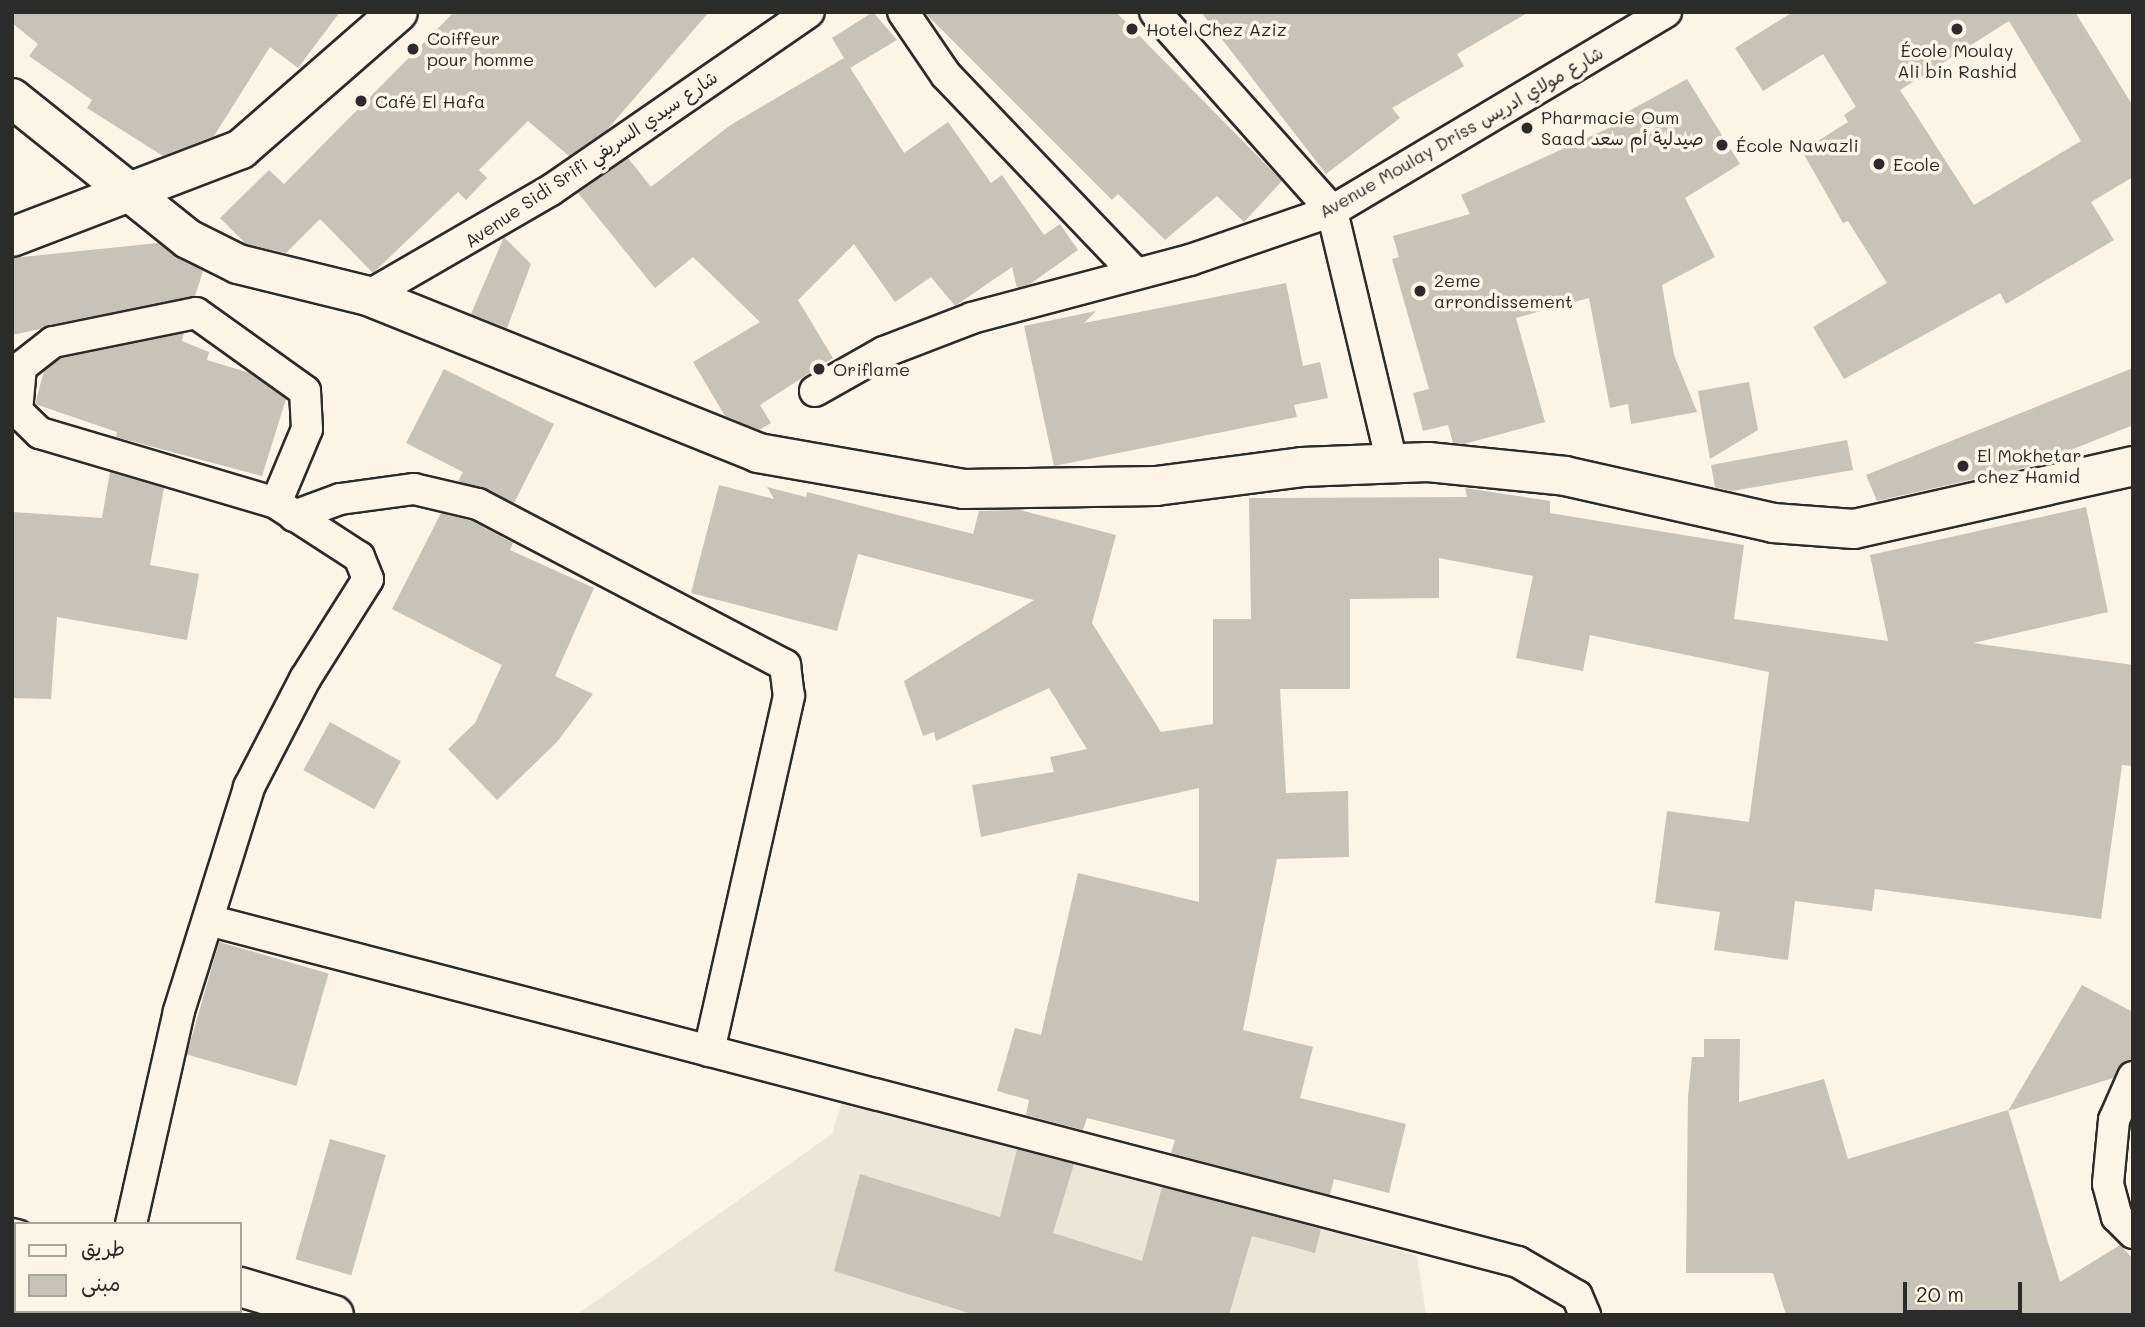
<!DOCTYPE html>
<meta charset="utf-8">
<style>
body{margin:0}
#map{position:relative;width:2145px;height:1327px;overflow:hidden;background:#fcf5e5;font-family:Mali,"Playpen Sans Arabic",sans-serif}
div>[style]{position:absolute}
.built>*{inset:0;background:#ece6d7}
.building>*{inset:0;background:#c8c3b7;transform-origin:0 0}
.roads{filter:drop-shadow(2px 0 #2b2b2b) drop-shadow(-2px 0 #2b2b2b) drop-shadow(0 2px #2b2b2b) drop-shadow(0 -2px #2b2b2b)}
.street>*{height:30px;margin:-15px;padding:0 15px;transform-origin:15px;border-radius:15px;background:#fcf5e5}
.secondary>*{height:38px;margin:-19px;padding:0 19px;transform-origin:19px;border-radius:19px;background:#fcf5e5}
.dots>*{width:19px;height:19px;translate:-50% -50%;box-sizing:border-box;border:4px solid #fcf5e5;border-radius:50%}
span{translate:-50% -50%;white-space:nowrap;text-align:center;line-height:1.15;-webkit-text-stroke:7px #fcf5e5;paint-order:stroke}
.poi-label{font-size:18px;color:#2b2b2b}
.left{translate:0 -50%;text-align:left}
.street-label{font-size:18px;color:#2b2b2b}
.frame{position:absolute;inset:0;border:14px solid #2b2b2b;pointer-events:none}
.legend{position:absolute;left:14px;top:1222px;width:228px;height:91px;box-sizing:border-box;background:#fcf5e5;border:2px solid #a8a49b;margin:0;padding:9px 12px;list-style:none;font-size:21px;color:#2b2b2b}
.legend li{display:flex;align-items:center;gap:14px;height:35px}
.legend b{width:35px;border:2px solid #a8a49b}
.scale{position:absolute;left:1903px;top:1282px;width:119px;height:32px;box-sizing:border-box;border:4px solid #2b2b2b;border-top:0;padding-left:9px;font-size:21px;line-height:24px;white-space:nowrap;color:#2b2b2b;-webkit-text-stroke:5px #fcf5e5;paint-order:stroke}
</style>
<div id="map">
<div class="built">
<i style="clip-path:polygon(846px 1089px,1417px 1256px,1426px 1315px,576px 1315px,832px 1134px)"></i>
</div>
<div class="building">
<i style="clip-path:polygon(12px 12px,340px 12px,298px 68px,270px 47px,214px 136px,163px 156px,87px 108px,92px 100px,29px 56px,38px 44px,12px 23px)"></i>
<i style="clip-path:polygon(454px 12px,709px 12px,606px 131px,569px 156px,528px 121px,479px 170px,487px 178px,466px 200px,458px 192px,373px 273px,320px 219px,286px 253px,246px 244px,220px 218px,269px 170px,284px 184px)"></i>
<i style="clip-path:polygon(873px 12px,897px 40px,850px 68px,832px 38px)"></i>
<i style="clip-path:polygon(924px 12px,1116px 12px,1282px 181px,1244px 222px,1217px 196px,1165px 240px,1118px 194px,1112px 200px)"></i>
<i style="clip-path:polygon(1201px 12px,1529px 12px,1457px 54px,1464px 66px,1392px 108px,1400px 118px,1326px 174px)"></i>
<i style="clip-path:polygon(evenodd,1793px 12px,2075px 12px,2133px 106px,2133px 177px,2091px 202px,2114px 240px,2006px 304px,2000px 293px,1844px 379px,1813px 327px,1887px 283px,1848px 221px,1843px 223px,1802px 151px,1848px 122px,1844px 115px,1856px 107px,1823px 54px,1763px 91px,1735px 48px,1793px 12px,2009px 21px,2081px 141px,1974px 205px,1900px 90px,2009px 21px)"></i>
<i style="clip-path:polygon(844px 58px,904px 153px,948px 122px,991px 183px,1002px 175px,1044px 235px,1060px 224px,1078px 250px,1030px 284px,1017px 288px,1012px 267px,955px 306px,931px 277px,895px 302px,854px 244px,798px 300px,833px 358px,760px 405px,771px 423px,759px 430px,725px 416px,693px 362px,760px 322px,693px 257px,655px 288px,578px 193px,628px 158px,651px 187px,729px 126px)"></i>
<i style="clip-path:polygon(1687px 79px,1740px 164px,1685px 198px,1715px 257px,1662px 285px,1674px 355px,1697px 412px,1631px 424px,1628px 404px,1610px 408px,1589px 298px,1516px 318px,1545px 422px,1464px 444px,1453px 443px,1448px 425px,1423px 431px,1413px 393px,1429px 389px,1392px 259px,1399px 257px,1393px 236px,1470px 214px,1461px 195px,1611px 127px,1609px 122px)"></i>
<i style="clip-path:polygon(504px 237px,531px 264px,507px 328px,471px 314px)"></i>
<i style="clip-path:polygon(158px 243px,203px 271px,195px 296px,12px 335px,12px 258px)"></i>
<i style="clip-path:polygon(1286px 283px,1303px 366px,1320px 362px,1328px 398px,1294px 405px,1297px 417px,1054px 466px,1024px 326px,1096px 311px,1084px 323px)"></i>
<i style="clip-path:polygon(184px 333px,182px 341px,209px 352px,207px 360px,250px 373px,286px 399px,262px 476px,116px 437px,117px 432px,35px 404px,44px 371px,61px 358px)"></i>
<i style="clip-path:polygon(2133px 368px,2133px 425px,2028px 467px,1877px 501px,1866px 475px)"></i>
<i style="clip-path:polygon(444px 369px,554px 424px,514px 503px,458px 481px,463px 472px,406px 443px)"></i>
<i style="clip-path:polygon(1749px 382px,1758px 430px,1710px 459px,1698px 391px)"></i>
<i style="clip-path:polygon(1847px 440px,1853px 470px,1732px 491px,1715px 487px,1711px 465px)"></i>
<i style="clip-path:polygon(110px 472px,164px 488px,150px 565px,199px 574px,187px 640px,57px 617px,51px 699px,12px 698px,12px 512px,102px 518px)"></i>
<i style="clip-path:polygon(719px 485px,774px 499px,767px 487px,806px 497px,807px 492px,973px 534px,979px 511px,1020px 510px,1116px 535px,1092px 623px,1161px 732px,1213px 724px,1213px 619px,1251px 619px,1249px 498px,1467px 497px,1465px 488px,1550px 501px,1550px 513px,1744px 545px,1734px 619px,1888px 641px,1870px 555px,2086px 507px,2108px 612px,1973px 643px,2133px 665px,2133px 766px,2122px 765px,2101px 919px,1875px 889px,1872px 911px,1795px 901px,1788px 960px,1714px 950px,1720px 912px,1655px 903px,1667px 811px,1749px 822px,1769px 672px,1590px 635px,1583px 671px,1516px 658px,1533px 576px,1439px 558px,1439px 598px,1350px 599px,1350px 689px,1280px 689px,1286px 793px,1348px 791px,1349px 857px,1277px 859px,1243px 1030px,1313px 1047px,1300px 1098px,1406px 1124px,1389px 1193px,1334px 1179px,1330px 1195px,1171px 1153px,1175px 1140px,1087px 1118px,1083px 1130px,1026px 1115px,1029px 1100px,997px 1091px,1015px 1028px,1041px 1035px,1078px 873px,1199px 902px,1199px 788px,981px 837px,972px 785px,1054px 772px,1050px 757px,1087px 749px,1049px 688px,936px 741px,934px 732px,923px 736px,904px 681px,1034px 600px,858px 554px,837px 631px,691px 593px)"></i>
<i style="clip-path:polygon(441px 513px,472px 521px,513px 543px,510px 550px,594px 588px,555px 676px,593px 694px,557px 742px,497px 800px,448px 749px,475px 723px,502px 665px,392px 609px)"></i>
<i style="left:330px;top:722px;width:81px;height:55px;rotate:29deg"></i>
<i style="left:219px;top:942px;width:114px;height:117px;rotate:16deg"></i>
<i style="clip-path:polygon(2082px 985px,2133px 1012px,2133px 1060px,2113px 1078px,2008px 1111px)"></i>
<i style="clip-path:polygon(1704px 1039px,1740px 1039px,1739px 1102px,1824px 1079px,1848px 1159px,2008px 1110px,2060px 1282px,2120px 1245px,2133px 1259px,2133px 1315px,1786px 1315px,1773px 1273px,1686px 1273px,1688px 1097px,1692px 1057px,1704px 1057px)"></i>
<i style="left:330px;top:1139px;width:58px;height:125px;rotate:16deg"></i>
<i style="clip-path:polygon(1017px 1149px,1074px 1164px,1053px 1233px,1142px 1261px,1162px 1187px,1321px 1229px,1315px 1253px,1252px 1236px,1229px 1315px,975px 1315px,834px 1271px,860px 1174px,1000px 1217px)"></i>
</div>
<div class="roads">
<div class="street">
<i style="left:903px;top:12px;width:76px;rotate:55.7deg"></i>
<i style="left:946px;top:75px;width:274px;rotate:46.3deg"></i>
<i style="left:1155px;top:12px;width:266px;rotate:48.3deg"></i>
<i style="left:1332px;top:211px;width:259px;rotate:76.6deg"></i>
<i style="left:368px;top:296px;width:211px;rotate:-30.1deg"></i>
<i style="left:551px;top:190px;width:313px;rotate:-34.6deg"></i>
<i style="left:815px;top:391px;width:79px;rotate:-29.5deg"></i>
<i style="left:884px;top:352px;width:94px;rotate:-21.1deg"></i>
<i style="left:972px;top:318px;width:226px;rotate:-14.9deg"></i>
<i style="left:1190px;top:260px;width:150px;rotate:-19deg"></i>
<i style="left:1332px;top:211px;width:389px;rotate:-30.8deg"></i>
<i style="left:294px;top:516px;width:49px;rotate:-20.3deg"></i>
<i style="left:340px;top:499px;width:75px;rotate:-7.7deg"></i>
<i style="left:414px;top:489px;width:66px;rotate:13.2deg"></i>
<i style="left:478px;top:504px;width:347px;rotate:27.7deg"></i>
<i style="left:785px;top:665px;width:31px;rotate:83deg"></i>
<i style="left:789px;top:696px;width:364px;rotate:102.7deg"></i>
<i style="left:208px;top:920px;width:1354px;rotate:14.63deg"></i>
<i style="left:1518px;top:1262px;width:68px;rotate:30deg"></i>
<i style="left:1577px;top:1296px;width:21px;rotate:67deg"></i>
<i style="left:2133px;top:1077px;width:47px;rotate:113.8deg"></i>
<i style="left:2114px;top:1120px;width:64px;rotate:95.4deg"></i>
<i style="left:2108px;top:1184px;width:34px;rotate:75deg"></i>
<i style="left:2117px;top:1217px;width:23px;rotate:45deg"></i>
<i style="left:131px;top:1224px;width:218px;rotate:-77.3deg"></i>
<i style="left:179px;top:1011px;width:235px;rotate:-72.6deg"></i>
<i style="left:249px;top:787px;width:122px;rotate:-62.6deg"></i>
<i style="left:305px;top:679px;width:118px;rotate:-57.8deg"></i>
<i style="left:368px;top:579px;width:24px;rotate:-112deg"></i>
<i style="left:359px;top:557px;width:99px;rotate:-147deg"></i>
<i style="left:276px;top:503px;width:80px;rotate:-67.3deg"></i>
<i style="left:307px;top:429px;width:38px;rotate:-93deg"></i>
<i style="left:305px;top:391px;width:134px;rotate:-144.4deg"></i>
<i style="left:196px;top:313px;width:146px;rotate:168.5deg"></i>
<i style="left:53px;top:342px;width:41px;rotate:142deg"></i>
<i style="left:21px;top:367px;width:44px;rotate:95.2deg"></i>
<i style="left:17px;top:411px;width:32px;rotate:44deg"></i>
<i style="left:40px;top:433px;width:246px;rotate:16.5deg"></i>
</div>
<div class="secondary">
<i style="left:12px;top:98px;width:226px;rotate:38.7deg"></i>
<i style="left:188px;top:239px;width:56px;rotate:26.6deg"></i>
<i style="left:238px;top:264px;width:134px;rotate:13.8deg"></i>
<i style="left:368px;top:296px;width:420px;rotate:21.9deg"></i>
<i style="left:758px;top:453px;width:209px;rotate:9.9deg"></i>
<i style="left:964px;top:489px;width:192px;rotate:-0.9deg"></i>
<i style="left:1156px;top:486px;width:147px;rotate:-7.4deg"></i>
<i style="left:1302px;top:467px;width:126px;rotate:-2.3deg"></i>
<i style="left:1428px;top:462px;width:138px;rotate:5.8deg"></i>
<i style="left:1565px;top:476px;width:213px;rotate:12.7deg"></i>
<i style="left:1773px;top:523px;width:81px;rotate:4.2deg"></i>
<i style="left:1854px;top:529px;width:286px;rotate:-12.7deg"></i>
<i style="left:12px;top:237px;width:245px;rotate:-21deg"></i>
<i style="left:241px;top:149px;width:208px;rotate:-41.1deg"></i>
<i style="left:12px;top:1238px;width:4px;rotate:14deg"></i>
<i style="left:240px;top:1287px;width:98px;rotate:16.6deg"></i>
</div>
</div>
<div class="dots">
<i style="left:1132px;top:29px;background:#2b2b2b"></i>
<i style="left:1957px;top:29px;background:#2b2b2b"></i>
<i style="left:413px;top:49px;background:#2b2b2b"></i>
<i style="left:361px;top:101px;background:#2b2b2b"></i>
<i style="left:1527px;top:128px;background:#2b2b2b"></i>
<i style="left:1722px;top:145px;background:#2b2b2b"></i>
<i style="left:1879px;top:164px;background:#2b2b2b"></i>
<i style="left:1420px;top:291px;background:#2b2b2b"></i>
<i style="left:819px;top:369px;background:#2b2b2b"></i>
<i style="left:1963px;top:466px;background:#2b2b2b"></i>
</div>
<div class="poi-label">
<span class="left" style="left:1146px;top:29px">Hotel Chez Aziz</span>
<span class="left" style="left:427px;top:49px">Coiffeur<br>pour homme</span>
<span style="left:1957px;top:61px">École Moulay<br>Ali bin Rashid</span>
<span class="left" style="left:375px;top:101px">Café El Hafa</span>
<span class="left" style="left:1541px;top:128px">Pharmacie Oum<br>Saad صيدلية أم سعد</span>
<span class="left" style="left:1736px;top:145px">École Nawazli</span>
<span class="left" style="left:1893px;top:164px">Ecole</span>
<span class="left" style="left:1434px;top:291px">2eme<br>arrondissement</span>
<span class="left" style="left:833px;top:369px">Oriflame</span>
<span class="left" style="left:1977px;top:466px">El Mokhetar<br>chez Hamid</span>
</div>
<div class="street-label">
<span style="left:1461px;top:132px;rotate:-30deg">Avenue Moulay Driss شارع مولاي ادريس</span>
<span style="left:591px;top:159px;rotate:-34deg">Avenue Sidi Srifi شارع سيدي السريفي</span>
</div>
<div class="frame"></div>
<ul class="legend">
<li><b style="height:9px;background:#fcf5e5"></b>طريق</li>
<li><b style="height:19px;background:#c8c3b7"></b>مبنى</li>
</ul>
<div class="scale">20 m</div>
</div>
